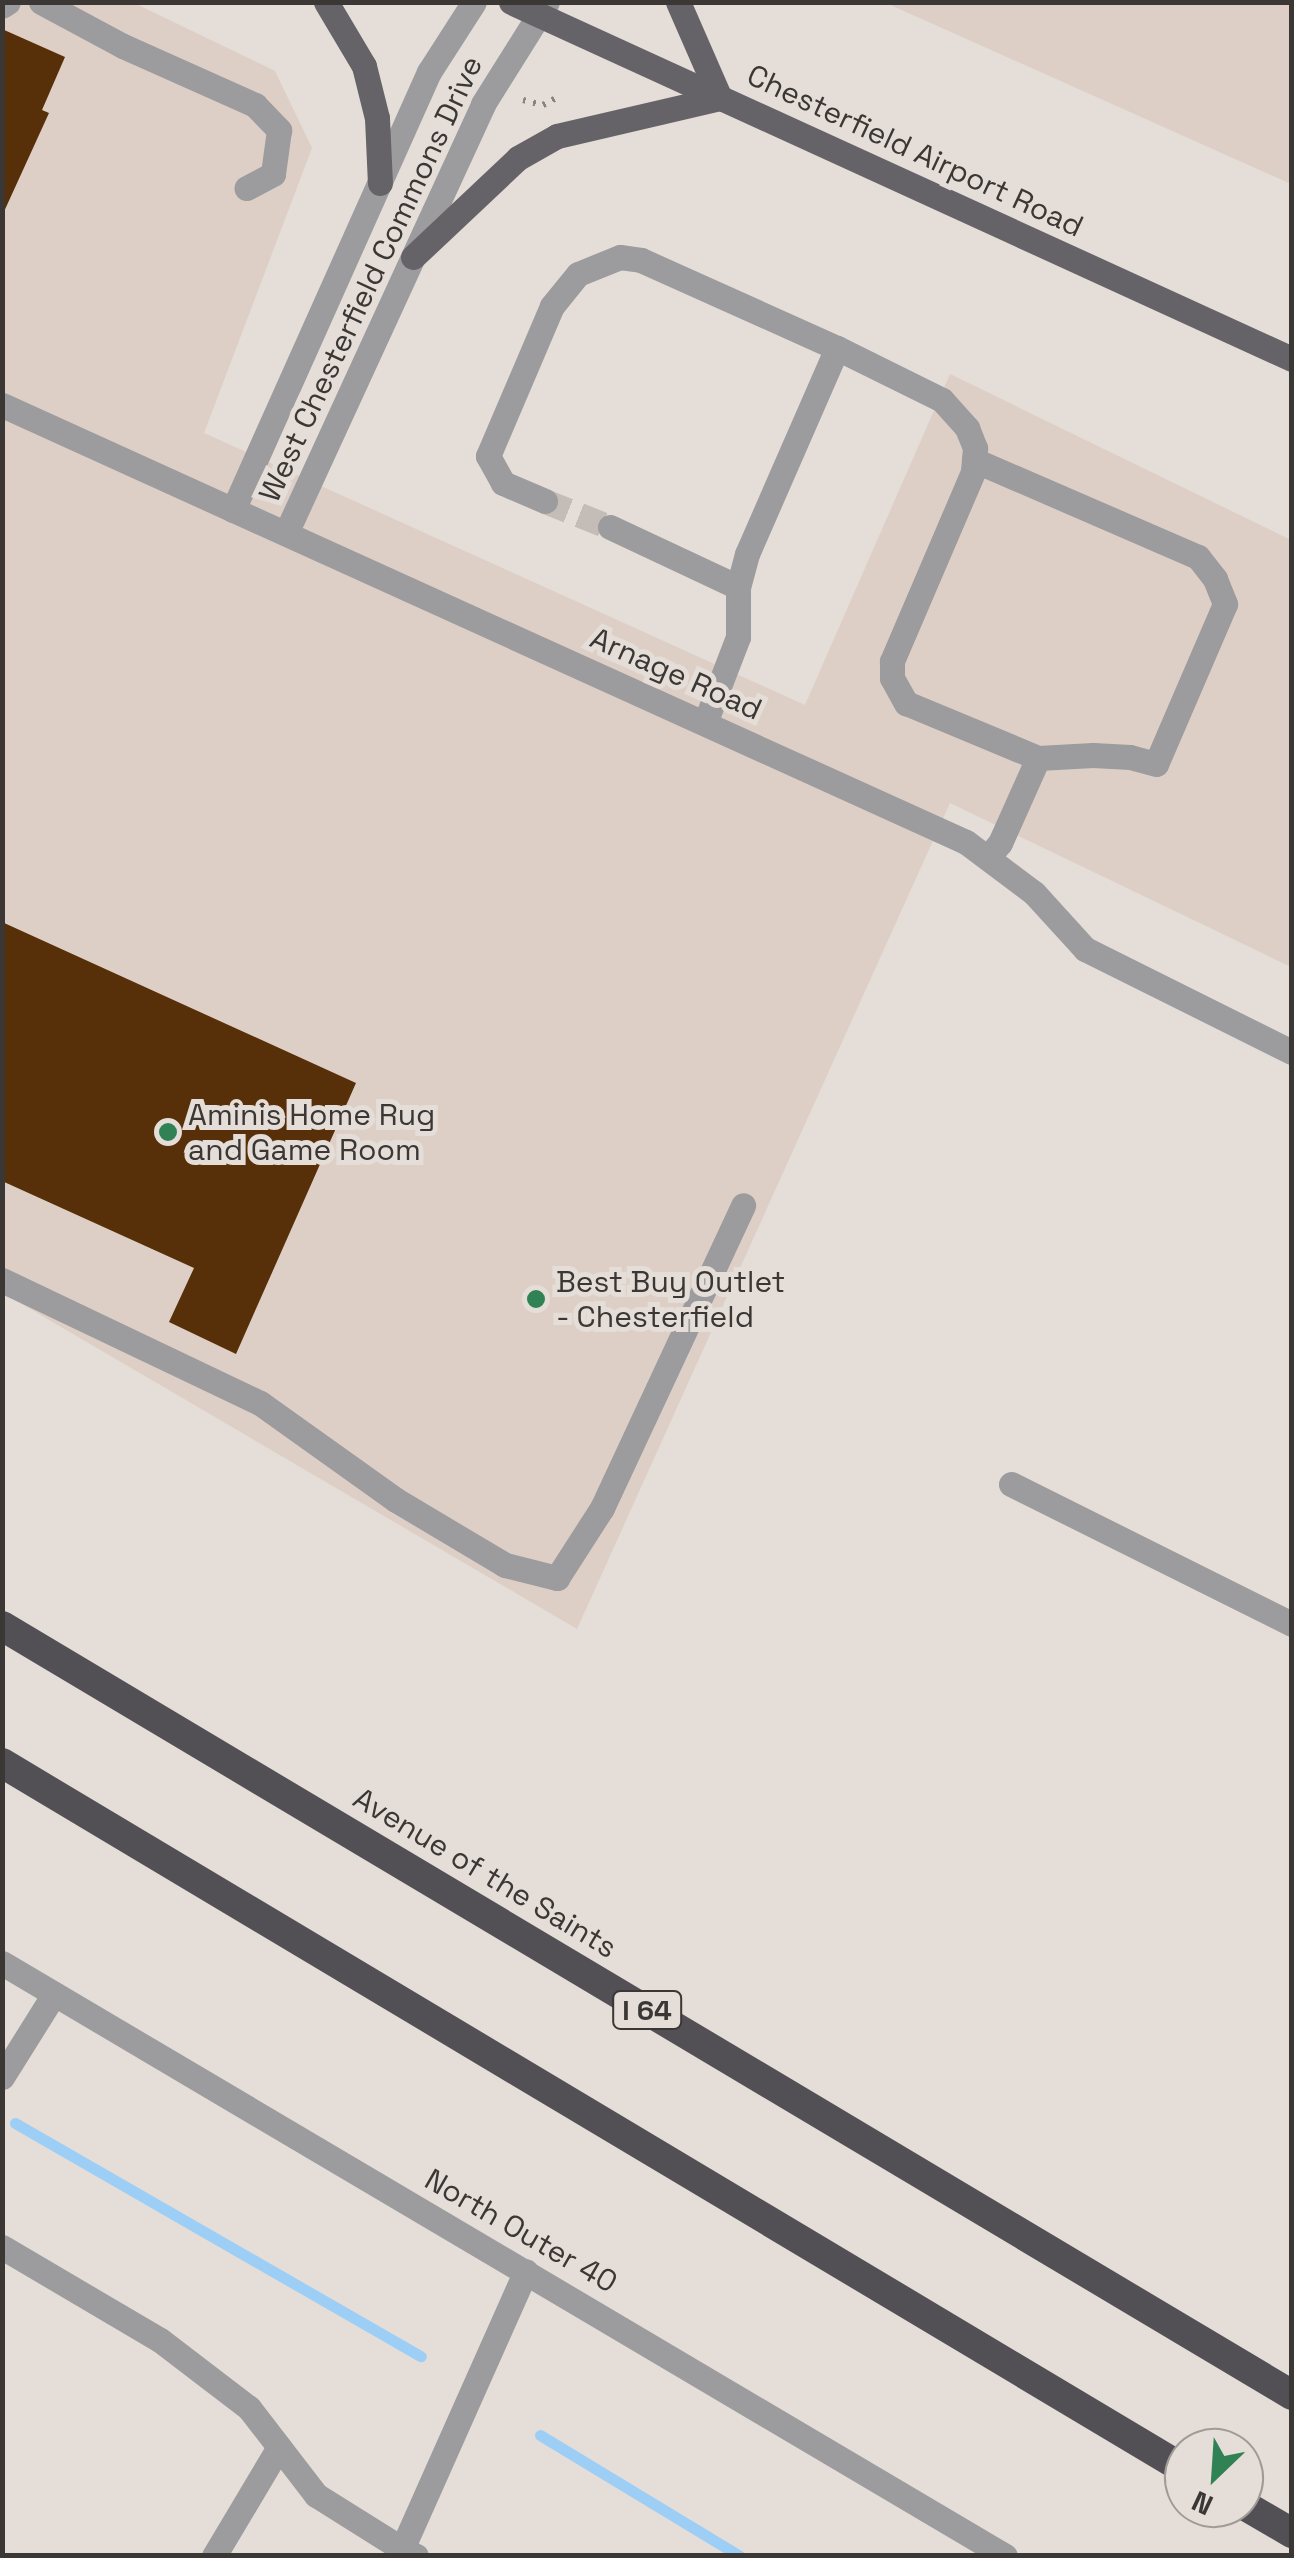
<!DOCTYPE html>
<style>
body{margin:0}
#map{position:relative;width:1294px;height:2558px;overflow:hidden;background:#e5ddd7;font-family:"Space Grotesk",sans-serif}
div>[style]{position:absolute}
.built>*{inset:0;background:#ddcfc5}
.stream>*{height:11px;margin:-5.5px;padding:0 5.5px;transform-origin:5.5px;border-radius:5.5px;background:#9dcef5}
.building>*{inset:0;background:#573009}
.minor-tunnel>*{height:25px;margin-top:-12.5px;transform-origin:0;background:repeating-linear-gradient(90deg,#c3bcb7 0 25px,transparent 0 37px)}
.path>*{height:6px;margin-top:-3px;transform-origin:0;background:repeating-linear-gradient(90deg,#88837f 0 2.5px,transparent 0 10.5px)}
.minor>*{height:25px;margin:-12.5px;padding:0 12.5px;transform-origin:12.5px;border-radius:12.5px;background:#9c9b9e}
.major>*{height:25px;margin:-12.5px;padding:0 12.5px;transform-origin:12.5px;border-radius:12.5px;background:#666368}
.highway>*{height:30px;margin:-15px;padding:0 15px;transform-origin:15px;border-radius:15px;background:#524f55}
.dots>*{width:28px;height:28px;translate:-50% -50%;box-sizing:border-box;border:5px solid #e5ddd7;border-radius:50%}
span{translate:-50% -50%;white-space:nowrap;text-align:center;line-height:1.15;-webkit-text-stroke:10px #e5ddd7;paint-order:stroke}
.shield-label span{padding:2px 8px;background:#e5ddd7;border:2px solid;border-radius:8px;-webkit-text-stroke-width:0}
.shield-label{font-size:28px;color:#3a3735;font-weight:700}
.street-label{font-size:30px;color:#3a3735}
.poi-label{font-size:30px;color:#3a3735}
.left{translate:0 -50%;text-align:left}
.frame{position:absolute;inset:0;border:5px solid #3a3735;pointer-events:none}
.north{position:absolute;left:1164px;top:2428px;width:100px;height:100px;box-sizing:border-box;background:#e5ddd7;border:2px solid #a19b96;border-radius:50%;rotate:205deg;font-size:28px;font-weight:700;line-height:40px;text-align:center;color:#3a3735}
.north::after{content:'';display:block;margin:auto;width:35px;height:45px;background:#308254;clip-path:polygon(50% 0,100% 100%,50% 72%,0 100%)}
</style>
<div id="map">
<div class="built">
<i style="clip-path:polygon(3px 3px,134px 3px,275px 71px,312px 148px,204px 433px,805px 705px,950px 374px,1291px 540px,1291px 967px,950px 803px,577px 1629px,3px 1293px)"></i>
<i style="clip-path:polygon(886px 3px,1291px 3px,1291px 184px)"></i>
</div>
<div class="stream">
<i style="left:15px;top:2123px;width:468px;rotate:29.9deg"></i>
<i style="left:540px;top:2435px;width:234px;rotate:31.2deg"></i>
</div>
<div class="building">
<i style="clip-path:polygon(2px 29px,65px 57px,42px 110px,49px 113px,2px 216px)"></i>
<i style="clip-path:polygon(2px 922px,356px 1083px,236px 1354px,169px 1322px,194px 1268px,2px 1181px)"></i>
</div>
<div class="minor-tunnel">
<i style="left:545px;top:501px;width:70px;rotate:21.8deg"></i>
</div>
<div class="path">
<i style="left:523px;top:100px;width:21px;rotate:14deg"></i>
<i style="left:543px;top:105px;width:17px;rotate:-28deg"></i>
</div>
<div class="minor">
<i style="left:41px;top:2px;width:93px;rotate:28.2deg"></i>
<i style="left:123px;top:46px;width:145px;rotate:24.1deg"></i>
<i style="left:255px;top:105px;width:35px;rotate:46deg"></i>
<i style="left:279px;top:130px;width:44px;rotate:97.8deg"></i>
<i style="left:273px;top:174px;width:30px;rotate:152deg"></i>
<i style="left:2px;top:6px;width:7px;rotate:-34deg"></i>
<i style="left:837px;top:348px;width:117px;rotate:26.3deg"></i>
<i style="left:942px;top:400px;width:38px;rotate:48deg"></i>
<i style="left:967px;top:428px;width:22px;rotate:68deg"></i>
<i style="left:975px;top:448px;width:24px;rotate:95deg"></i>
<i style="left:973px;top:472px;width:206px;rotate:113.2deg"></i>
<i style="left:892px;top:661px;width:17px;rotate:90deg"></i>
<i style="left:892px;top:678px;width:29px;rotate:61deg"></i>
<i style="left:906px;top:703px;width:143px;rotate:22.6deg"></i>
<i style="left:1038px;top:758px;width:93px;rotate:114.1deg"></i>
<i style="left:1000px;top:843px;width:18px;rotate:131deg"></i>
<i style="left:2px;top:405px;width:1058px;rotate:24.39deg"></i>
<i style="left:966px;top:842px;width:85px;rotate:36.9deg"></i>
<i style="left:1034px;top:893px;width:76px;rotate:47.7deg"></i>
<i style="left:1085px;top:949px;width:231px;rotate:26.5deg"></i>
<i style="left:974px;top:460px;width:244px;rotate:23.4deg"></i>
<i style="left:1198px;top:557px;width:28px;rotate:52deg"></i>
<i style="left:1215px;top:579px;width:27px;rotate:68deg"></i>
<i style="left:1225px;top:604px;width:174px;rotate:113.3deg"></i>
<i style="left:1156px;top:764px;width:27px;rotate:-165deg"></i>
<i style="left:1130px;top:757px;width:37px;rotate:-177deg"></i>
<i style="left:1093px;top:755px;width:55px;rotate:176.9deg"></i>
<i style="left:545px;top:501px;width:46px;rotate:-156.8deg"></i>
<i style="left:503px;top:483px;width:31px;rotate:-119deg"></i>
<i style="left:488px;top:456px;width:163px;rotate:-66.9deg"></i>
<i style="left:552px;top:306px;width:41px;rotate:-50.9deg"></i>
<i style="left:578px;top:274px;width:45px;rotate:-22deg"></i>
<i style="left:620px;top:257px;width:21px;rotate:8deg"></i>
<i style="left:641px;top:260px;width:215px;rotate:24.2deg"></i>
<i style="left:837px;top:348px;width:225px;rotate:113.6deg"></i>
<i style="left:747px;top:554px;width:34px;rotate:105deg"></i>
<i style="left:738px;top:587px;width:50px;rotate:90deg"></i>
<i style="left:738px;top:637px;width:92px;rotate:111deg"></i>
<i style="left:233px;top:510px;width:480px;rotate:-65.9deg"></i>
<i style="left:429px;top:72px;width:83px;rotate:-57.3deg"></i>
<i style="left:610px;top:527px;width:141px;rotate:25.1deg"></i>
<i style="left:286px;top:533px;width:472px;rotate:-65.3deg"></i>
<i style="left:483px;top:104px;width:120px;rotate:-57.9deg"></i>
<i style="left:2px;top:1280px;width:286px;rotate:25.5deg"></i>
<i style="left:260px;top:1403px;width:167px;rotate:35.5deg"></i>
<i style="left:396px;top:1500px;width:127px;rotate:30.8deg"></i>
<i style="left:505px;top:1565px;width:54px;rotate:14deg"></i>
<i style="left:557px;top:1578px;width:83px;rotate:-57.3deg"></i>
<i style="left:602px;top:1508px;width:334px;rotate:-65deg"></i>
<i style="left:1011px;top:1484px;width:314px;rotate:26.5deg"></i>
<i style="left:2px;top:1963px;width:1165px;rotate:30.59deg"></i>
<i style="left:2px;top:2077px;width:98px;rotate:-57.9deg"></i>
<i style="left:2px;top:2247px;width:183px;rotate:30.5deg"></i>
<i style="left:160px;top:2340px;width:112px;rotate:37.4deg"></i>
<i style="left:249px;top:2408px;width:110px;rotate:52.4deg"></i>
<i style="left:316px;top:2495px;width:102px;rotate:32.1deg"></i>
<i style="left:402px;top:2549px;width:8px;rotate:113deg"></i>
<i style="left:214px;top:2556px;width:127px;rotate:-59.2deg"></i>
<i style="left:416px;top:2556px;width:16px;rotate:-153deg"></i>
<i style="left:402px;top:2549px;width:304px;rotate:-66deg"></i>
</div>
<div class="major">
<i style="left:326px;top:2px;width:74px;rotate:59.3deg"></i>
<i style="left:364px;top:66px;width:54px;rotate:76deg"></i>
<i style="left:377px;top:118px;width:65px;rotate:87.4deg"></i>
<i style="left:511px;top:2px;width:859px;rotate:24.57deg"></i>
<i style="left:678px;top:2px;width:105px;rotate:66.4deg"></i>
<i style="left:413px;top:257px;width:144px;rotate:-43.3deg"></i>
<i style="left:518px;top:158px;width:45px;rotate:-29.4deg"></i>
<i style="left:557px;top:136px;width:167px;rotate:-13.1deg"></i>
</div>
<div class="highway">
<i style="left:2px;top:1626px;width:1502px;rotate:30.8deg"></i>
<i style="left:2px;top:1763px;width:1377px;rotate:30.85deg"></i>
<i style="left:1244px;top:2505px;width:56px;rotate:30.3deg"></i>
</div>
<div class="dots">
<i style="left:168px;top:1132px;background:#308254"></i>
<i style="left:536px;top:1299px;background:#308254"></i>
</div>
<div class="shield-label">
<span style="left:647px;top:2010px">I 64</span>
</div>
<div class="street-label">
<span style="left:915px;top:151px;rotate:25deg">Chesterfield Airport Road</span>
<span style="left:371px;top:279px;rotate:-65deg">West Chesterfield Commons Drive</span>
<span style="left:676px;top:674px;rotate:24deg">Arnage Road</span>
<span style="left:485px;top:1873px;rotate:31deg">Avenue of the Saints</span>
<span style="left:521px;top:2231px;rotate:30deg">North Outer 40</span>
</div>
<div class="poi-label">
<span class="left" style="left:188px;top:1132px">Aminis Home Rug<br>and Game Room</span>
<span class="left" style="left:556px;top:1299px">Best Buy Outlet<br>- Chesterfield</span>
</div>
<div class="frame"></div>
<div class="north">N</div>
</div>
